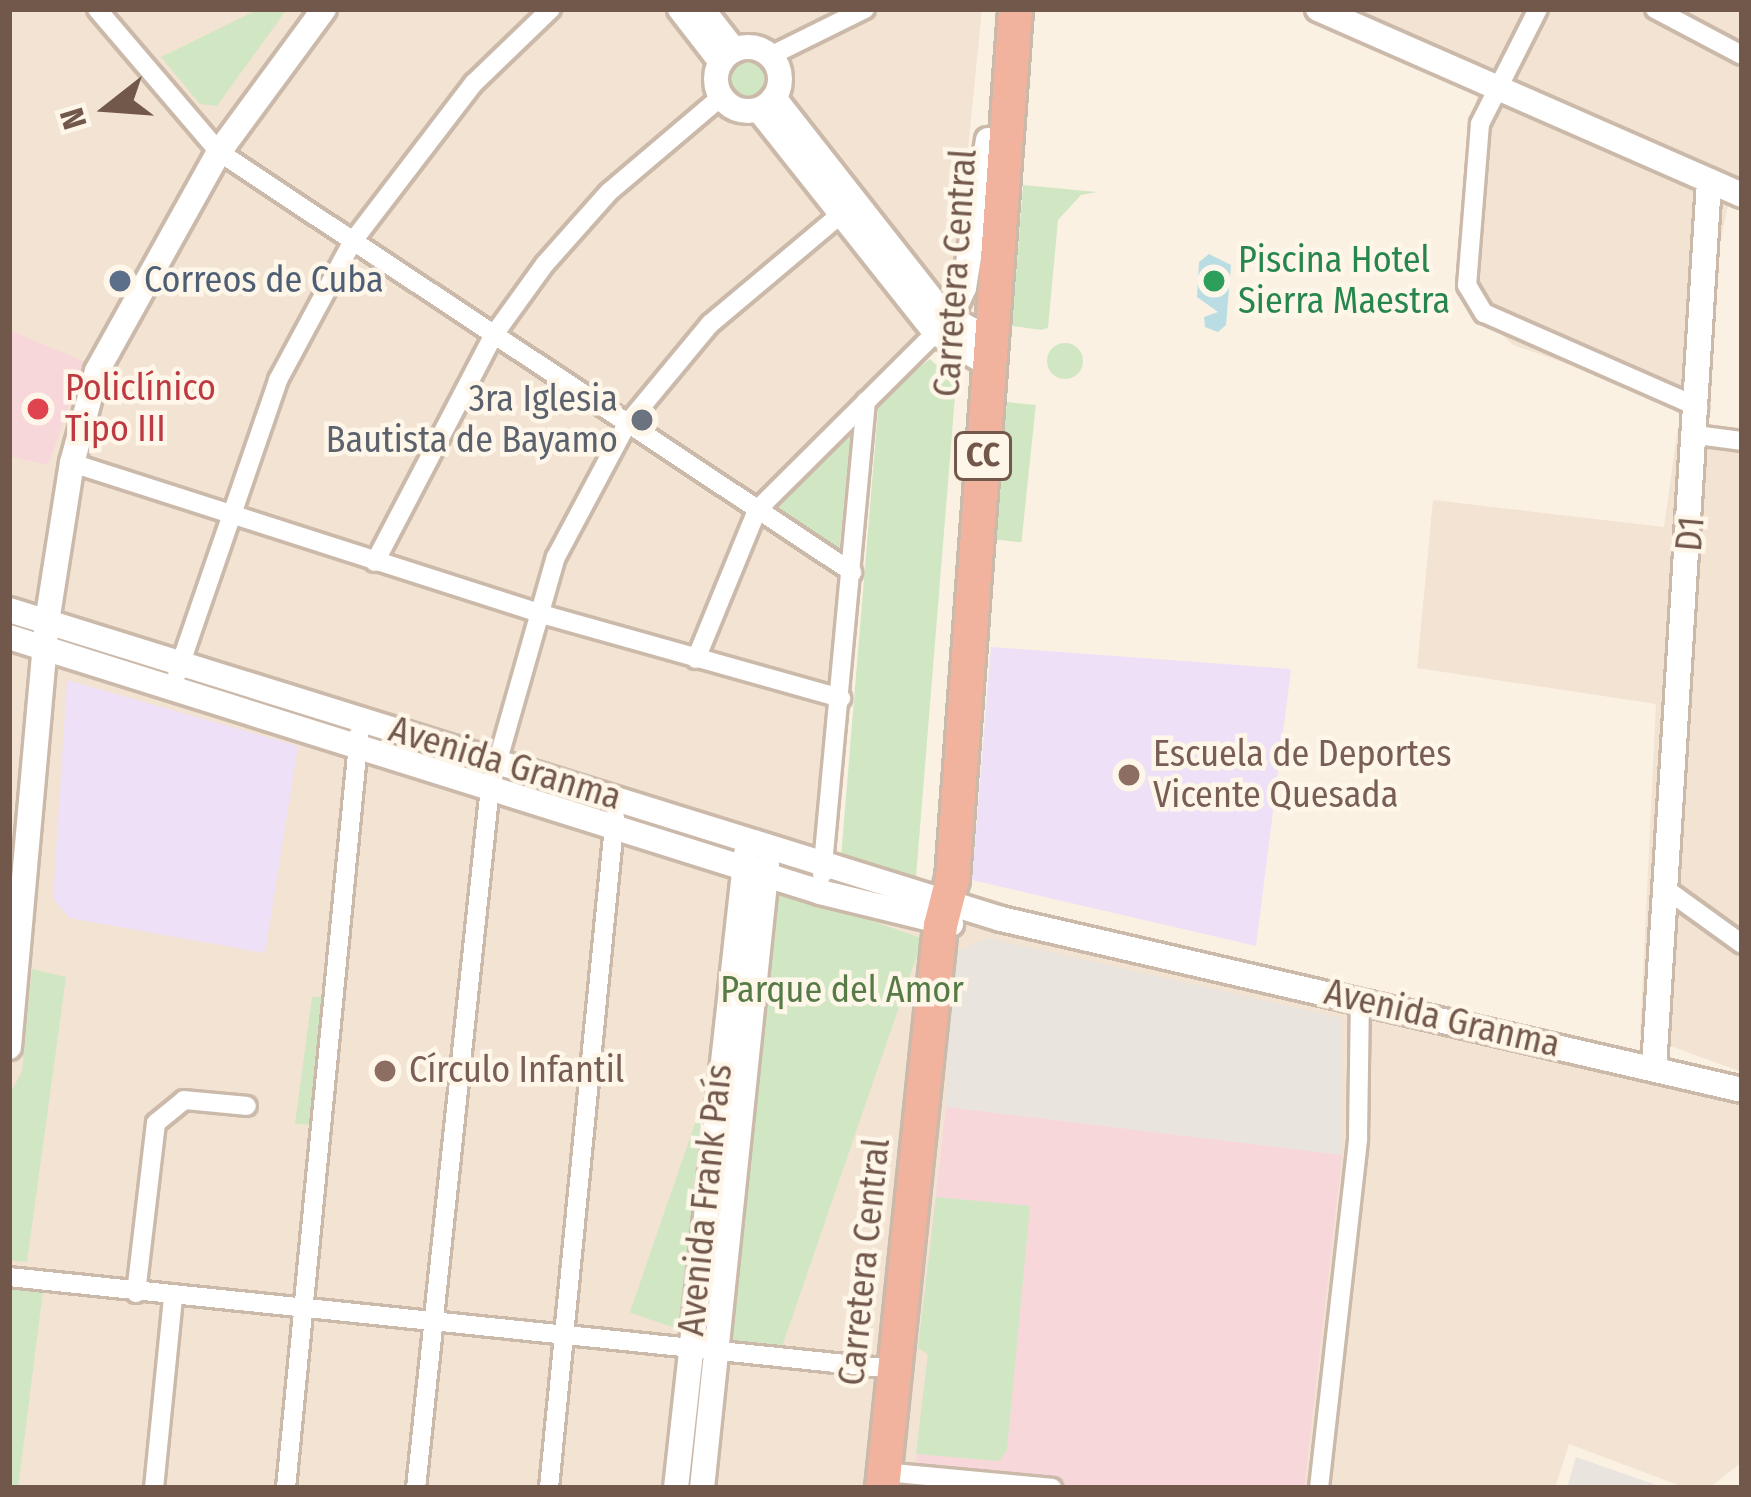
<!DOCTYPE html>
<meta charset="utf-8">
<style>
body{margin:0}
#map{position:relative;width:1751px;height:1497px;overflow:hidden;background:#fbf1e3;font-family:"Fira Sans Condensed",sans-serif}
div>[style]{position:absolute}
.residential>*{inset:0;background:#f2e3d2}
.industrial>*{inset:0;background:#eae4de}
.education>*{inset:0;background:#eee0f7}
.medical>*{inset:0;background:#f8d7db}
.green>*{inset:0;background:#d1e7c3;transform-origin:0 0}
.round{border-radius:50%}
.water>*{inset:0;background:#b9dde3}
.roads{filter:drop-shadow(3px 0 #cbb9aa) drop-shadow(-3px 0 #cbb9aa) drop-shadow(0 3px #cbb9aa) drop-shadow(0 -3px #cbb9aa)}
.street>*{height:18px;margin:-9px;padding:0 9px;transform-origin:9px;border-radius:9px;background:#fff}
.secondary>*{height:24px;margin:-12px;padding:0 12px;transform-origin:12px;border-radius:12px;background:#fff}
.secondary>.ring{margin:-12px;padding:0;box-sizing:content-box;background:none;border:24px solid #fff;border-radius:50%}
.highway>*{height:33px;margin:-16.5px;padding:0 16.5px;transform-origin:16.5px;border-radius:16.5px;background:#f1b39d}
.dots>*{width:33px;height:33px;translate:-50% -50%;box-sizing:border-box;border:6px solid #fef6e9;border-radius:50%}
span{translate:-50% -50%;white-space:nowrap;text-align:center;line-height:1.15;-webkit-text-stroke:9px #fef6e9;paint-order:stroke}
.shield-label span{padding:3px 9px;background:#fef6e9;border:3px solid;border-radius:9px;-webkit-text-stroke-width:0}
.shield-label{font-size:33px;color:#71584b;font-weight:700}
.leisure-label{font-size:36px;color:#27864d}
.left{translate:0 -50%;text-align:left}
.street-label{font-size:36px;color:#71584b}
.service-label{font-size:36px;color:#4e5e75}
.health-label{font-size:36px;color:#be3a42}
.worship-label{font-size:36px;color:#5b616d}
.right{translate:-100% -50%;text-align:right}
.education-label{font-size:36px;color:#785e54}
.park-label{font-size:36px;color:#567b46}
.frame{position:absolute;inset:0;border:12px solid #71584b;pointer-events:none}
.north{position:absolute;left:48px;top:48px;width:120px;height:120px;-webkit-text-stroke:9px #fef6e9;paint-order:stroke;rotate:253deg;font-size:33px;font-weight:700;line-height:48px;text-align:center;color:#71584b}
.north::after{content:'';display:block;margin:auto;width:42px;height:54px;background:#71584b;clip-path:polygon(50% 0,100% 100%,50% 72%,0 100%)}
</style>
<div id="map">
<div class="residential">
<i style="clip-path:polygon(9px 9px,982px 9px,954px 289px,871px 393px,828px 865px,1742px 1090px,1742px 1462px,1709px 1488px,1686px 1488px,1569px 1444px,1555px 1488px,9px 1488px)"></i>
<i style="clip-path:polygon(1315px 9px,1742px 9px,1742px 205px,1729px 201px,1686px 405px,1513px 345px,1461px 297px,1478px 81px)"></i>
<i style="clip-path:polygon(1678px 427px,1742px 440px,1742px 1072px,1640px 1035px,1656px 704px,1417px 668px,1433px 500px,1664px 527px)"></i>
</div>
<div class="industrial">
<i style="clip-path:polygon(987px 938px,1342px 1018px,1342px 1155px,946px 1107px,949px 955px)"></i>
<i style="clip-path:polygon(1576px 1457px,1665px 1488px,1567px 1488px)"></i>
</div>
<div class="education">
<i style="clip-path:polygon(991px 647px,1291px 669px,1256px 946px,972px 880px)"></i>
<i style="clip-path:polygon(67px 680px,298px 746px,265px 953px,69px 918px,53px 898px)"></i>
</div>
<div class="medical">
<i style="clip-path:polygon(9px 330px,85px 362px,48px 465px,9px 456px)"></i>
<i style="clip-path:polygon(946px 1107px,1342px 1155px,1304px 1488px,912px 1488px,928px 1354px,918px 1348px)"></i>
</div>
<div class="green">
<i style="clip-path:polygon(259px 9px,287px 9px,217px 106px,200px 104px,161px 57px)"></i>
<i class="round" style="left:727px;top:60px;width:38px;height:38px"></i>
<i style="clip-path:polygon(1023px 185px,1097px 192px,1081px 195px,1058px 220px,1048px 328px,1041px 330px,1012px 326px)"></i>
<i class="round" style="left:1047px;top:343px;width:36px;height:36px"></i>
<i style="clip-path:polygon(930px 359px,956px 384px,916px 877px,841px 857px,879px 398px)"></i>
<i style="left:1007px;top:402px;width:29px;height:138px;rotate:6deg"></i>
<i style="clip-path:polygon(852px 419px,839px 552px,774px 509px)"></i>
<i style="left:776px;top:888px;width:155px;height:449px;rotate:19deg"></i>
<i style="clip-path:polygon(32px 969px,66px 977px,27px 1262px,9px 1260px,9px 1096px,22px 1071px)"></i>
<i style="clip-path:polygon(312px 997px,332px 997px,319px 1125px,295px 1124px)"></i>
<i style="clip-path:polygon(936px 1197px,1030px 1206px,1007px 1450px,999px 1461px,916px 1454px,928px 1354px,918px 1348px)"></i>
<i style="clip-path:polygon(9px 1287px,43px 1291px,18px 1488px,9px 1488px)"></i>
</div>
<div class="water">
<i style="clip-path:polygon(1209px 254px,1231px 265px,1226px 325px,1218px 332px,1205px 327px,1204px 317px,1218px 312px,1197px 297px,1199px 262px)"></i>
</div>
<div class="roads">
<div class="street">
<i style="left:97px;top:9px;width:188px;rotate:49.5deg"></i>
<i style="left:219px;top:152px;width:760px;rotate:33.56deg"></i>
<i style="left:1538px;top:9px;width:129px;rotate:116.8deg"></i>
<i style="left:1480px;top:124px;width:162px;rotate:94.6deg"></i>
<i style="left:1467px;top:285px;width:33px;rotate:59deg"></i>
<i style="left:1484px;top:313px;width:234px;rotate:23.7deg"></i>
<i style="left:1655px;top:9px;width:98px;rotate:27.9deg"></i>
<i style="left:770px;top:56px;width:106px;rotate:-26.3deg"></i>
<i style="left:1697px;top:435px;width:45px;rotate:7.6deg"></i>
<i style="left:72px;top:463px;width:490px;rotate:17.8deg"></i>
<i style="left:538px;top:613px;width:315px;rotate:15.7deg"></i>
<i style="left:375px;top:562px;width:255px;rotate:-62.4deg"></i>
<i style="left:493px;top:336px;width:89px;rotate:-54.2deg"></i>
<i style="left:545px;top:264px;width:96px;rotate:-48.4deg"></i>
<i style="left:609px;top:192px;width:147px;rotate:-40.3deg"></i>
<i style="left:696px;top:659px;width:161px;rotate:-67.7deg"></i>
<i style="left:757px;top:510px;width:265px;rotate:-44.8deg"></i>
<i style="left:177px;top:674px;width:311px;rotate:-71deg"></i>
<i style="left:278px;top:380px;width:158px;rotate:-61.7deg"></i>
<i style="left:353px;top:241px;width:199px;rotate:-52.6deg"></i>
<i style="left:474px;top:83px;width:107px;rotate:-43.9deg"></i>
<i style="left:822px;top:875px;width:476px;rotate:-84.7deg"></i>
<i style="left:1663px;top:887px;width:97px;rotate:35.8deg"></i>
<i style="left:9px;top:1277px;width:889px;rotate:5.94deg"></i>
<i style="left:136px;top:1293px;width:171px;rotate:-83.3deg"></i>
<i style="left:156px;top:1123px;width:36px;rotate:-39deg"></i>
<i style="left:184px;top:1100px;width:63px;rotate:5.4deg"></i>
<i style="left:884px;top:1472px;width:169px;rotate:5.4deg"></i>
<i style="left:154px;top:1488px;width:192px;rotate:-84.3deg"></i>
<i style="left:286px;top:1488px;width:758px;rotate:-84.47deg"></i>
<i style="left:416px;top:1488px;width:704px;rotate:-83.97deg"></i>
<i style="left:490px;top:788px;width:240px;rotate:-74.1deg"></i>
<i style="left:556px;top:557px;width:151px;rotate:-61.9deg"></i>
<i style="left:627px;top:424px;width:130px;rotate:-50.3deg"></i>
<i style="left:710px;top:324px;width:179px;rotate:-40deg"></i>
<i style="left:549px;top:1488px;width:675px;rotate:-84.39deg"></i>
<i style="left:1319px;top:1488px;width:352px;rotate:-83.6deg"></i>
<i style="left:1358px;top:1138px;width:138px;rotate:-89.2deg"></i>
</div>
<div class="secondary">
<i style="left:680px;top:9px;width:67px;rotate:52.3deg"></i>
<i style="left:702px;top:9px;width:52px;rotate:52deg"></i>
<i style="left:1318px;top:9px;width:463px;rotate:23.7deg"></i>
<i class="ring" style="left:716px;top:47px;width:40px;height:40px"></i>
<i style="left:774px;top:98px;width:276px;rotate:51.9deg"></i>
<i style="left:944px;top:315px;width:51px;rotate:28.1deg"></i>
<i style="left:759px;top:110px;width:285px;rotate:51.6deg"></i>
<i style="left:936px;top:333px;width:61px;rotate:30.8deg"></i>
<i style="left:949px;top:320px;width:35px;rotate:-65deg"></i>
<i style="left:964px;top:288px;width:150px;rotate:-80.8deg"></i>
<i style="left:9px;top:610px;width:1039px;rotate:17.3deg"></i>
<i style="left:1001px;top:919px;width:760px;rotate:12.99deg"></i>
<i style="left:9px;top:637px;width:850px;rotate:17.45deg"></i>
<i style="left:820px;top:892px;width:135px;rotate:13.7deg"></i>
<i style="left:9px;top:1047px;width:427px;rotate:-84.9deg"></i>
<i style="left:47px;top:622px;width:161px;rotate:-81.1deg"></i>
<i style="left:72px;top:463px;width:95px;rotate:-74.8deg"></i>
<i style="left:97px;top:371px;width:251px;rotate:-60.9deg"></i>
<i style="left:219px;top:152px;width:177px;rotate:-53.7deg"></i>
<i style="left:1654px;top:1068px;width:889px;rotate:-86.45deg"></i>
<i style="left:676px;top:1488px;width:638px;rotate:-83.7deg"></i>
<i style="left:702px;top:1488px;width:627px;rotate:-84.05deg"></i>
</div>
<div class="highway">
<i style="left:882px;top:1488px;width:566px;rotate:-84.12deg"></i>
<i style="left:940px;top:925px;width:49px;rotate:-75.7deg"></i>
<i style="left:952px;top:878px;width:871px;rotate:-85.85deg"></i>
</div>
</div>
<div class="dots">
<i style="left:120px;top:281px;background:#5c6f8a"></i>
<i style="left:1214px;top:281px;background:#2e9e5b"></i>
<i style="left:38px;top:409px;background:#e0444e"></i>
<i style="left:642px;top:420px;background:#6b7280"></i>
<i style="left:1129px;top:775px;background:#8d6e63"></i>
<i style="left:385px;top:1071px;background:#8d6e63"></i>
</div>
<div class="shield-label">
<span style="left:983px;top:456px">CC</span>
</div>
<div class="leisure-label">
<span class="left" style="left:1238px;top:281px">Piscina Hotel<br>Sierra Maestra</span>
</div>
<div class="street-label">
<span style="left:956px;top:273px;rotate:-86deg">Carretera Central</span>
<span style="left:1691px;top:534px;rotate:-85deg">D1</span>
<span style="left:505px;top:764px;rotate:17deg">Avenida Granma</span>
<span style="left:1442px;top:1019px;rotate:13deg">Avenida Granma</span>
<span style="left:706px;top:1200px;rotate:-84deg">Avenida Frank País</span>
<span style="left:865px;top:1262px;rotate:-84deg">Carretera Central</span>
</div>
<div class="service-label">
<span class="left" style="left:144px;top:281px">Correos de Cuba</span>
</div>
<div class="health-label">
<span class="left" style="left:65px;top:409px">Policlínico<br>Tipo III</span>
</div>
<div class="worship-label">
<span class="right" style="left:618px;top:420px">3ra Iglesia<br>Bautista de Bayamo</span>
</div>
<div class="education-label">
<span class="left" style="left:1153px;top:775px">Escuela de Deportes<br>Vicente Quesada</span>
<span class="left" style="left:409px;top:1071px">Círculo Infantil</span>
</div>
<div class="park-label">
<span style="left:842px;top:991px">Parque del Amor</span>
</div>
<div class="frame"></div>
<div class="north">N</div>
</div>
